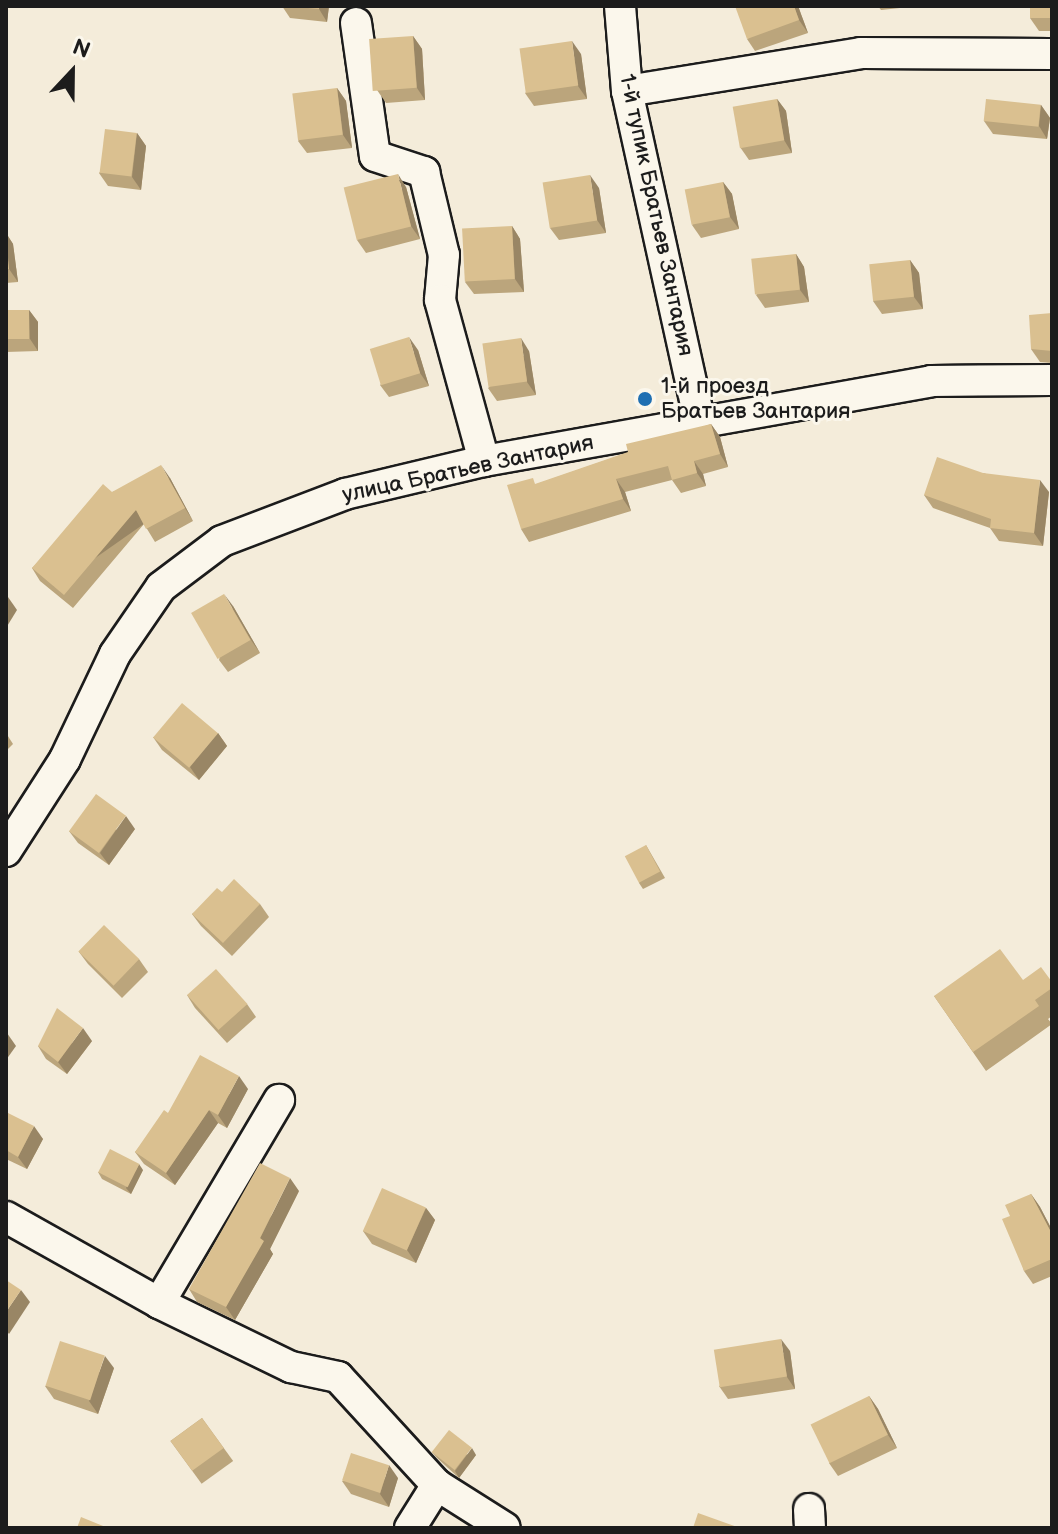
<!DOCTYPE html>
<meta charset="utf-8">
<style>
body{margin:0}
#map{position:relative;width:1058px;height:1534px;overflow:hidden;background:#f4ecda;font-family:"Balsamiq Sans",sans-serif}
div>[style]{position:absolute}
.roads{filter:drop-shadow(2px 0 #1c1c1c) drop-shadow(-2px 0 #1c1c1c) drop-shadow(0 2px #1c1c1c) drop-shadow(0 -2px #1c1c1c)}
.minor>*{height:30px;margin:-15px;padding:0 15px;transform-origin:15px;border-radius:15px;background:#fbf7ec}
.wall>*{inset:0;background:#bba57c;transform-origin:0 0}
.shaded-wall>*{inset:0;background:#998665;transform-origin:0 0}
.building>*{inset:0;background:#dac090;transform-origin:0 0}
.dots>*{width:22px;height:22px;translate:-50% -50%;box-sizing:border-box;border:4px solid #fbf7ec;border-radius:50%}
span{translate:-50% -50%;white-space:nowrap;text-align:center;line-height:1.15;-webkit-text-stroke:6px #fbf7ec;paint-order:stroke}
.street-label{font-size:22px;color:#1c1c1c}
.poi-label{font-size:22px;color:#1c1c1c}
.left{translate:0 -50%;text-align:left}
.frame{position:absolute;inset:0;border:8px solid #1c1c1c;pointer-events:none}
.north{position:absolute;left:32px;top:32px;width:80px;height:80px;-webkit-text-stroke:6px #fbf7ec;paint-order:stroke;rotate:22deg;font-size:22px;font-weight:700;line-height:32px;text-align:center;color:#1c1c1c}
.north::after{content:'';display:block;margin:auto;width:28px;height:36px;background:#1c1c1c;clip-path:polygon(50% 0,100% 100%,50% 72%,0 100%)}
</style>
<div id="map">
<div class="roads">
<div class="minor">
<i style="left:620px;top:6px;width:85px;rotate:85.3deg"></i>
<i style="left:627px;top:91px;width:339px;rotate:77.6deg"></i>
<i style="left:356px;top:23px;width:134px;rotate:81.9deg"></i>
<i style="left:375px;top:156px;width:52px;rotate:18.1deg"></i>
<i style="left:424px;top:172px;width:85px;rotate:76.5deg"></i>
<i style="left:444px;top:255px;width:45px;rotate:95.1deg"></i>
<i style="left:440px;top:300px;width:167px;rotate:74.7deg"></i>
<i style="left:627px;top:91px;width:237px;rotate:-9.2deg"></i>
<i style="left:861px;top:53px;width:191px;rotate:0.3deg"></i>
<i style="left:6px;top:851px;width:109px;rotate:-57.3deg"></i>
<i style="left:65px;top:759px;width:116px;rotate:-64.5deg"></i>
<i style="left:115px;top:654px;width:81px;rotate:-55.5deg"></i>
<i style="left:161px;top:587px;width:76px;rotate:-37deg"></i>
<i style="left:222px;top:541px;width:132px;rotate:-20.9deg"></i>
<i style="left:345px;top:494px;width:143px;rotate:-13.4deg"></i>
<i style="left:484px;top:461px;width:454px;rotate:-10.1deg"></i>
<i style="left:931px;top:381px;width:121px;rotate:-0.5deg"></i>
<i style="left:6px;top:1217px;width:176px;rotate:29.3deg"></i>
<i style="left:159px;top:1303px;width:147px;rotate:25.9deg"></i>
<i style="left:291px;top:1367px;width:48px;rotate:12deg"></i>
<i style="left:338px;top:1377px;width:147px;rotate:47.5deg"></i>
<i style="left:437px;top:1485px;width:80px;rotate:32.3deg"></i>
<i style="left:159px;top:1303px;width:236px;rotate:-59.4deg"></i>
<i style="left:809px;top:1509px;width:19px;rotate:87deg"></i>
<i style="left:410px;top:1528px;width:51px;rotate:-57.9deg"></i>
</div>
</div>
<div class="wall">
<i style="clip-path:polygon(282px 6px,329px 6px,327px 22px,290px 18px)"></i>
<i style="clip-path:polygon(798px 6px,808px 33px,755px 51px,747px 39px)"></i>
<i style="clip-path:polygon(878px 6px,919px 6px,881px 10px)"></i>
<i style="clip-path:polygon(1052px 6px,1052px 31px,1039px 31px,1030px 18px)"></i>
<i style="clip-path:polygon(413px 36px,422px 49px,425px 100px,386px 103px,377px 90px)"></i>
<i style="clip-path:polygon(581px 54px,587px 99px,534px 106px,525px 93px)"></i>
<i style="clip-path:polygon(337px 88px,346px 101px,352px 148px,307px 153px,298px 141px)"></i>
<i style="clip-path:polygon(777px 99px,786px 111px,792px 153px,749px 160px,740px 147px)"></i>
<i style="clip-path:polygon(1041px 105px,1050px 118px,1047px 139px,993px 134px,984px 121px)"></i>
<i style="clip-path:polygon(137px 133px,146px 146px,141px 190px,108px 186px,99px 173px)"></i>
<i style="clip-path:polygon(723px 182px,732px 194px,739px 229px,701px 238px,692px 225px)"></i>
<i style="clip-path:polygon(406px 187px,420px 239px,366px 253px,357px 240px)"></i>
<i style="clip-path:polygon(599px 188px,606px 233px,559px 240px,550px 228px)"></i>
<i style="clip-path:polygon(512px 226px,520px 239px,524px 292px,474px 294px,465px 282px)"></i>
<i style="clip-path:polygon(6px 233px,13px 244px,18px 282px,6px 283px)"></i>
<i style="clip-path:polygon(796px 254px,804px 267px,809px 302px,765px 308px,756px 295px)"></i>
<i style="clip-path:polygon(910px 260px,919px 273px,923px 309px,882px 314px,873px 301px)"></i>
<i style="clip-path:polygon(6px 310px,29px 310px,38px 322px,38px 351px,6px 352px)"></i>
<i style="clip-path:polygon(1052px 313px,1052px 363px,1040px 362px,1031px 349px)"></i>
<i style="clip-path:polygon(418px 350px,429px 386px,389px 397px,380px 385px)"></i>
<i style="clip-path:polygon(529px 351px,536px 395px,497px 401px,488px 388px)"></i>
<i style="clip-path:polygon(711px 424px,720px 437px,728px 467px,703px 474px,706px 486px,681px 493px,672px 480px,625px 492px,631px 511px,529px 542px,521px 529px,537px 484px)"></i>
<i style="clip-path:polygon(983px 473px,1049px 492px,1043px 546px,999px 541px,990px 528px,933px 508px,924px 495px)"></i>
<i style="clip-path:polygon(170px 478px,193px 521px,155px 542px,144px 524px,73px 608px,40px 581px,32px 568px,112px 492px)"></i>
<i style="clip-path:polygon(233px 606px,260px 653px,228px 672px,219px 660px)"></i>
<i style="clip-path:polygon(6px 733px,13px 744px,6px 751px)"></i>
<i style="clip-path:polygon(218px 733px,227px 746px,199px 780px,162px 750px,153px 737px)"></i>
<i style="clip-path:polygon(135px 829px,109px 865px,78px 843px,69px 831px)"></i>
<i style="clip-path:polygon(646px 845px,665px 878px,643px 889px,639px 883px)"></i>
<i style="clip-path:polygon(222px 892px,260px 904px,269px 917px,232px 956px,201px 926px,192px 914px)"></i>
<i style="clip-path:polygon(79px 952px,139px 959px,148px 972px,122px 998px,88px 964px)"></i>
<i style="clip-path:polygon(1023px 980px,1052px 982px,1052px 1016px,1048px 1019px,1052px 1024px,986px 1071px,934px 996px)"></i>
<i style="clip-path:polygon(187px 995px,247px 1004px,256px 1017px,227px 1043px,195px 1008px)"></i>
<i style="clip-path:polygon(92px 1041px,67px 1074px,46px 1059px,38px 1046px)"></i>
<i style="clip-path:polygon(248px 1089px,227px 1128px,218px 1123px,175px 1185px,144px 1164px,135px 1152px,168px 1113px)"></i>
<i style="clip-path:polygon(6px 1112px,43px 1139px,27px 1169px,6px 1159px)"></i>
<i style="clip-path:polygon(143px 1170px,131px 1194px,102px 1179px,98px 1172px)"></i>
<i style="clip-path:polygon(299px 1191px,270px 1249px,273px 1254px,235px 1320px,197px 1302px,189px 1289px)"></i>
<i style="clip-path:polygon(1031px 1194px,1040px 1207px,1052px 1230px,1052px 1276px,1033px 1284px,1024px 1271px,1010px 1216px)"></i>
<i style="clip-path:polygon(426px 1208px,435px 1220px,416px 1263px,372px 1244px,363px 1231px)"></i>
<i style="clip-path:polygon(790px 1351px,795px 1389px,728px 1399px,719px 1386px)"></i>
<i style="clip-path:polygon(114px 1368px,98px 1414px,54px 1399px,45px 1386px)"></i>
<i style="clip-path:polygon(869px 1396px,878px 1409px,897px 1448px,838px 1476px,829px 1463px)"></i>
<i style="left:202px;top:1418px;width:53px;height:39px;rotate:54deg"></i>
<i style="clip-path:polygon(432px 1452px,476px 1455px,459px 1478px,437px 1458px)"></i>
<i style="clip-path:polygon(398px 1478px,389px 1507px,351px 1494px,342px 1481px)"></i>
</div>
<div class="shaded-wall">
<i style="clip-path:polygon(319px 6px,329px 6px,327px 22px,319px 9px)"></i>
<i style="clip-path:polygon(794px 6px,798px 6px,808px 33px,799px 20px)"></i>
<i style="clip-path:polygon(413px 36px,422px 49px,425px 100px,417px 88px)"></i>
<i style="clip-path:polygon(572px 41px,581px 54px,587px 99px,578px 86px)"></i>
<i style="clip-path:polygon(337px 88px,346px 101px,352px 148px,343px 135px)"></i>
<i style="clip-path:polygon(777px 99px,786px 111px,792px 153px,784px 140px)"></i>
<i style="clip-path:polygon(1041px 105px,1050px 118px,1047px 139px,1039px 126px)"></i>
<i style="clip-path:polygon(137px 133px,146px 146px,141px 190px,132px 177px)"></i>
<i style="clip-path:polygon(398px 174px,406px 187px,420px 239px,411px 226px)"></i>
<i style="clip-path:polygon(590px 175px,599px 188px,606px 233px,597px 220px)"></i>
<i style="clip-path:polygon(723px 182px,732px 194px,739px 229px,730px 217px)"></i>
<i style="clip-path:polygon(512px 226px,520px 239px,524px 292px,515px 279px)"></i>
<i style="clip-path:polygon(6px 233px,13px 244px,18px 282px,9px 269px)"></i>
<i style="clip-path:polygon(796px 254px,804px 267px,809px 302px,800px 290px)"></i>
<i style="clip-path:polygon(910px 260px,919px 273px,923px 309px,914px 297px)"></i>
<i style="clip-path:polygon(29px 310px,38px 322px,38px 351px,30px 339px)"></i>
<i style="clip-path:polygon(409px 337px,418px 350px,429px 386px,420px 373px)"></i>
<i style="clip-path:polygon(521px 338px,529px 351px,536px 395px,527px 382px)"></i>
<i style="clip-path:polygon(711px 424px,720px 437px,728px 467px,720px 454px)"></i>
<i style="clip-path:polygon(694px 461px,703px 474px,706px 486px,697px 473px)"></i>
<i style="clip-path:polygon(161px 465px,170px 478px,193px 521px,185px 508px)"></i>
<i style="clip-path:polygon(616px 479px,625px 492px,631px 511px,623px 499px)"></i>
<i style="clip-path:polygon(1040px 480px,1049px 492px,1043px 546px,1034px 533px)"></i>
<i style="left:136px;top:510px;width:16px;height:111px;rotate:55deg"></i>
<i style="clip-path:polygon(224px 594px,233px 606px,260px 653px,251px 640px)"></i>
<i style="clip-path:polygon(8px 597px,17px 610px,6px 628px,6px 601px)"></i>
<i style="clip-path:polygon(218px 733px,227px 746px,199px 780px,190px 767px)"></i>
<i style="clip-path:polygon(126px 816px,135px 829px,109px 865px,100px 853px)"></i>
<i style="clip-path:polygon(83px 1028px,92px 1041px,67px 1074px,58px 1062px)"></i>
<i style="clip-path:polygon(7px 1033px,16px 1046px,6px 1060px,6px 1035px)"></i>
<i style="clip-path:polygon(239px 1076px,248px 1089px,227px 1128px,218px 1115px)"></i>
<i style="clip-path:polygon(209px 1110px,218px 1123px,175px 1185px,166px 1173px)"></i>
<i style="clip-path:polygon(34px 1126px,43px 1139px,27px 1169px,18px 1157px)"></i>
<i style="clip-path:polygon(139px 1164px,143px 1170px,131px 1194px,126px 1188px)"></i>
<i style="clip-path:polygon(290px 1178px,299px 1191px,270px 1249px,273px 1254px,235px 1320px,226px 1307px)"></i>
<i style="clip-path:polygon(1031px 1194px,1040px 1207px,1052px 1230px,1052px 1234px)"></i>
<i style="clip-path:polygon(426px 1208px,435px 1220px,416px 1263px,407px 1250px)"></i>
<i style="clip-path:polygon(21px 1290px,30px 1302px,9px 1334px,6px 1330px,6px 1312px)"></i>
<i style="clip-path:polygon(781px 1339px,790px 1351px,795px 1389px,787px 1377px)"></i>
<i style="clip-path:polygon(105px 1356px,114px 1368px,98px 1414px,89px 1401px)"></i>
<i style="clip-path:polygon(869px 1396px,878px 1409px,897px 1448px,888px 1435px)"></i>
<i style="clip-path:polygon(472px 1448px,476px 1455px,459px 1478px,455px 1471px)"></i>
<i style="clip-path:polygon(389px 1465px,398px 1478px,389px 1507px,380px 1494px)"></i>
</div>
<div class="building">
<i style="clip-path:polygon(286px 6px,319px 6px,319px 9px)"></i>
<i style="clip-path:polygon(735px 6px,794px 6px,799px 20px,747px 39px)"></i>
<i style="left:1030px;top:6px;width:22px;height:12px"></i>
<i style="left:413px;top:36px;width:52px;height:44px;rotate:86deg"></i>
<i style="left:572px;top:41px;width:45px;height:53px;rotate:82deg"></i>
<i style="left:337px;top:88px;width:47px;height:45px;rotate:83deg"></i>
<i style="left:777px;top:99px;width:42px;height:45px;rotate:80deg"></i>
<i style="left:986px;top:99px;width:55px;height:22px;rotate:6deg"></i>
<i style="left:105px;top:129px;width:32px;height:44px;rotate:7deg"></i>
<i style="left:398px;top:174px;width:54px;height:56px;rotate:76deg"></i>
<i style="left:590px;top:175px;width:46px;height:48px;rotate:81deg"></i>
<i style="left:723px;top:182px;width:36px;height:39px;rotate:79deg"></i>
<i style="left:512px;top:226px;width:53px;height:50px;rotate:87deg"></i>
<i style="clip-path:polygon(6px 244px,9px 269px,6px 269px)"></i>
<i style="left:796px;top:254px;width:36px;height:45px;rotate:84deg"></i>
<i style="left:910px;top:260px;width:37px;height:41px;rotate:84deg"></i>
<i style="left:6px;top:310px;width:23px;height:29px"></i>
<i style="clip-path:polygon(1052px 313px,1052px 351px,1031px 349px,1029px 315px)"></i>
<i style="left:409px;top:337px;width:38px;height:41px;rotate:73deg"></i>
<i style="left:521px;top:338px;width:44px;height:39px;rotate:82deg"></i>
<i style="clip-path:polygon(711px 424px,720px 454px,694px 461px,697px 473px,672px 480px,668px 466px,616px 479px,623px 499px,521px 529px,507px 485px,533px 478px,535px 484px,628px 452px,626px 444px)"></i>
<i style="clip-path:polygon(937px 457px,983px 473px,1040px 480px,1034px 533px,990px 528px,991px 519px,924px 495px)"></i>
<i style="clip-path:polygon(161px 465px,185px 508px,146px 529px,136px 510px,64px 595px,32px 568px,103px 484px,112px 492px)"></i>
<i style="left:224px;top:594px;width:53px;height:38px;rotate:60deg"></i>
<i style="left:182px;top:703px;width:47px;height:45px;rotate:40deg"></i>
<i style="left:96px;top:794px;width:37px;height:46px;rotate:36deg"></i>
<i style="left:646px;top:845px;width:30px;height:24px;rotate:62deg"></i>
<i style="clip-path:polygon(234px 879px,260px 904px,223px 943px,192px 914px,217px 888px,222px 892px)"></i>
<i style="left:104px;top:925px;width:49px;height:37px;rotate:44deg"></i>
<i style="clip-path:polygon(1000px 949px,1023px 980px,1041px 967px,1052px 982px,1052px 988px,1035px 1000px,1039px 1006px,973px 1052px,934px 996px)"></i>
<i style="left:216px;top:969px;width:47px;height:39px;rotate:48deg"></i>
<i style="clip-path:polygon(57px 1008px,83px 1028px,58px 1062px,38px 1046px)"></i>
<i style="clip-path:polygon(200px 1055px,239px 1076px,218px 1115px,209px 1110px,166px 1173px,135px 1152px,164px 1110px,168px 1113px)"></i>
<i style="clip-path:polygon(6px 1112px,34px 1126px,18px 1157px,6px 1150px)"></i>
<i style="left:110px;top:1149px;width:33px;height:26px;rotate:27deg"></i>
<i style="clip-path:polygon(260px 1163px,290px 1178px,260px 1238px,264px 1241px,226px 1307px,189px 1289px)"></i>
<i style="left:382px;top:1188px;width:48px;height:47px;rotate:24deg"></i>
<i style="clip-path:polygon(1031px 1194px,1052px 1234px,1052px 1259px,1024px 1271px,1002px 1219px,1010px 1216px,1005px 1205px)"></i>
<i style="clip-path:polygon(6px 1280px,21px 1290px,6px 1312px)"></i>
<i style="left:781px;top:1339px;width:38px;height:68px;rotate:81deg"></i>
<i style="left:60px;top:1341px;width:47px;height:47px;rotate:18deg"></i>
<i style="left:869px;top:1396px;width:43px;height:65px;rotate:64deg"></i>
<i style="left:202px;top:1418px;width:37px;height:39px;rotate:54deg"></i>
<i style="left:449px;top:1430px;width:29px;height:28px;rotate:38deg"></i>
<i style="left:351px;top:1453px;width:40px;height:29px;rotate:18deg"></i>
<i style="clip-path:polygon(698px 1513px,740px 1528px,693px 1528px)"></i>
<i style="clip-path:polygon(81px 1517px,108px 1528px,77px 1528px)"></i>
</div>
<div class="dots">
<i style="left:645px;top:399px;background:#1f6fb2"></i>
</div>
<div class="street-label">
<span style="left:656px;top:215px;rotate:78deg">1-й тупик Братьев Зантария</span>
<span style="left:468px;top:469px;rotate:-12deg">улица Братьев Зантария</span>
</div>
<div class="poi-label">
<span class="left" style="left:661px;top:399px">1-й проезд<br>Братьев Зантария</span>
</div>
<div class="frame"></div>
<div class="north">N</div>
</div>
